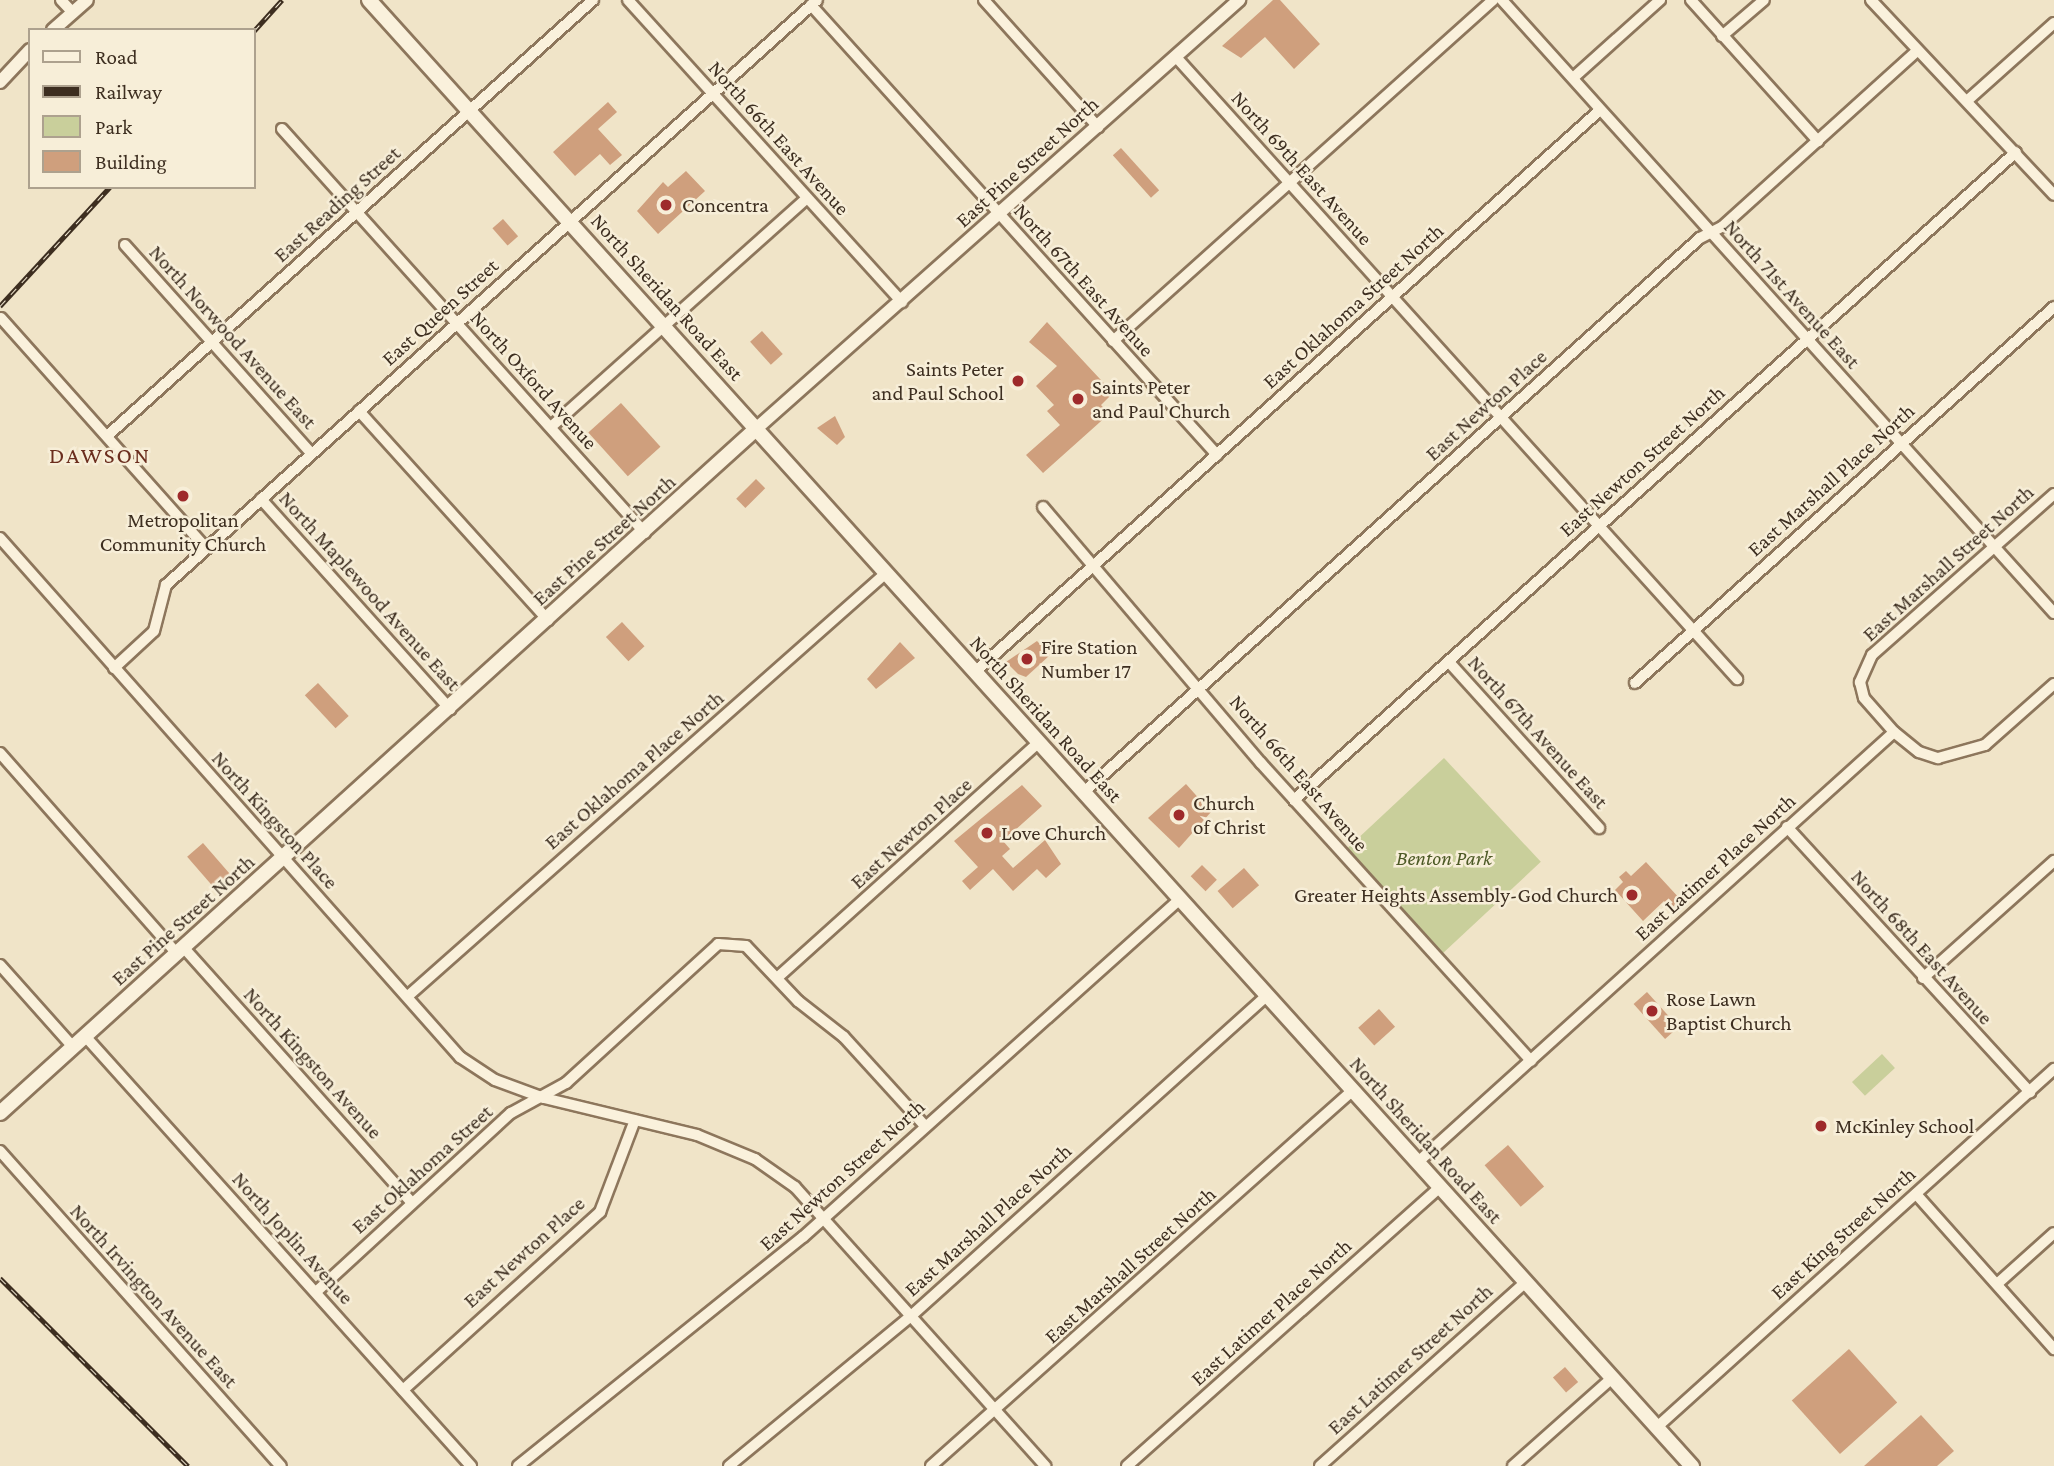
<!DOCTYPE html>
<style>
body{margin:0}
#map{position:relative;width:2054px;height:1466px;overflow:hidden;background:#f0e4c8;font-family:"Crimson Pro",serif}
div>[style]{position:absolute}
.green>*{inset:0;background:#c9cf9b;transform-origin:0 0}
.building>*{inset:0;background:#cf9f7d;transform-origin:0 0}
.roads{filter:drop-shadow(2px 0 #8d765c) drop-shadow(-2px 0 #8d765c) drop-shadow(0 2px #8d765c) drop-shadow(0 -2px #8d765c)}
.minor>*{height:10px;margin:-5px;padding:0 5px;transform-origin:5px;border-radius:5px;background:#faf1dc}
.tertiary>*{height:12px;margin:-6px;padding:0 6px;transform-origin:6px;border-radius:6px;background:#faf1dc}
.secondary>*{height:14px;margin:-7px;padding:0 7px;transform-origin:7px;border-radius:7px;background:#faf1dc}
.rail>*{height:5px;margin-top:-2.5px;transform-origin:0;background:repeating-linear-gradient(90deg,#f7eed8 0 8px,#3d2e20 0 16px);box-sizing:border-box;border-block:2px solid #3d2e20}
.dots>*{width:19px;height:19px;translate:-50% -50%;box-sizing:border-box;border:4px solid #f7eed8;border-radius:50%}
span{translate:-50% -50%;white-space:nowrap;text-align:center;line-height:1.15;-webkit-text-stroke:5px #f7eed8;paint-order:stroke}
.street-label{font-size:21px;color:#3d2e20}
.poi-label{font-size:21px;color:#3d2e20}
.left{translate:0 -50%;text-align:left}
.right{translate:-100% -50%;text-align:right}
.park-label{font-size:21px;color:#4d5a26;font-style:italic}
.neighbourhood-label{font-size:23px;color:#6b2e1e;letter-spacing:2px}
.legend{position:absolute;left:28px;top:28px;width:228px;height:161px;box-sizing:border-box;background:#f7eed8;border:2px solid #ada18e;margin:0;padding:9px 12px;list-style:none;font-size:21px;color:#3d2e20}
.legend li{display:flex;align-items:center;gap:14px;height:35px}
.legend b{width:35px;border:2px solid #ada18e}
</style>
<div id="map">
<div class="green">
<i style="left:1444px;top:758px;width:142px;height:134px;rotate:47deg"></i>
<i style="left:1882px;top:1054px;width:19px;height:41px;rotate:47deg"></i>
</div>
<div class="building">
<i style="clip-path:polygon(1273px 0,1280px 0,1320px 44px,1294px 69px,1265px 37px,1241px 58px,1222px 46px)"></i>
<i style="clip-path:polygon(608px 102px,617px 112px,598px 129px,622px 155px,610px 165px,600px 154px,575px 176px,553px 152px)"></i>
<i style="left:1121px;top:148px;width:57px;height:11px;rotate:48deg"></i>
<i style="clip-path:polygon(686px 171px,705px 191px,658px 234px,637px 211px,663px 182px,668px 187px)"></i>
<i style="left:503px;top:219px;width:23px;height:14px;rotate:49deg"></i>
<i style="clip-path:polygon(1047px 322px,1113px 393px,1101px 405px,1109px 414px,1043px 473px,1026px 455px,1060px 425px,1047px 411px,1054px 405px,1036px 386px,1057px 366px,1029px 342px)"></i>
<i style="left:762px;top:331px;width:31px;height:16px;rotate:48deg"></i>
<i style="left:621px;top:403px;width:59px;height:44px;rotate:48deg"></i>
<i style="clip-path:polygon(835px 416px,845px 437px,837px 445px,817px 428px)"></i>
<i style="left:756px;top:479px;width:13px;height:28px;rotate:45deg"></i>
<i style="left:622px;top:622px;width:33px;height:22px;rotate:47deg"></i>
<i style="clip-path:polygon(1037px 641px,1050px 655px,1026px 677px,1018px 674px,1006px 662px)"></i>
<i style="clip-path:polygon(900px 642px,915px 658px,876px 689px,867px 679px)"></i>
<i style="left:318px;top:683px;width:45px;height:18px;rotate:47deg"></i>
<i style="clip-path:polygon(1186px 784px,1211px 812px,1179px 848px,1148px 818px)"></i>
<i style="clip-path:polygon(1022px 785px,1042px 806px,1003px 841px,1010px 849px,1002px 856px,1013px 868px,1045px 840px,1061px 864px,1046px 878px,1037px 869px,1013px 891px,993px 869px,970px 890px,962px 881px,978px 867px,954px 841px)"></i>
<i style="left:203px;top:843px;width:45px;height:21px;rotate:49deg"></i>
<i style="clip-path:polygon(1646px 862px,1681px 900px,1671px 909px,1664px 901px,1643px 921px,1615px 890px,1623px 882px,1619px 877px,1626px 871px,1631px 876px)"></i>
<i style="left:1202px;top:865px;width:21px;height:16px;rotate:45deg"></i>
<i style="left:1244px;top:868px;width:23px;height:35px;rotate:49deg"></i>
<i style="left:1647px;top:992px;width:47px;height:18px;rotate:48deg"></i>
<i style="left:1379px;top:1009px;width:24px;height:28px;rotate:48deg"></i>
<i style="left:1508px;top:1145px;width:55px;height:31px;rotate:49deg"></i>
<i style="left:1849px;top:1349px;width:72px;height:77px;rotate:48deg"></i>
<i style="left:1565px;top:1367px;width:20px;height:16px;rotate:49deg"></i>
<i style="clip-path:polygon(1921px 1415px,1954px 1451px,1937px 1466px,1864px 1466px)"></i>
</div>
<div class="roads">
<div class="minor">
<i style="left:61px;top:0;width:18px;rotate:47deg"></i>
<i style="left:628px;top:0;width:408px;rotate:47.8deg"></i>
<i style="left:984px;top:0;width:171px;rotate:48.1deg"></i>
<i style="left:1502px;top:0;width:825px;rotate:48deg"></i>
<i style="left:1691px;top:0;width:190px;rotate:48deg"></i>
<i style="left:1871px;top:0;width:267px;rotate:46.8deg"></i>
<i style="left:811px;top:5px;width:606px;rotate:47.94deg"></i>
<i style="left:1722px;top:36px;width:55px;rotate:-40.6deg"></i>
<i style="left:1176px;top:57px;width:838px;rotate:47.95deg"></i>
<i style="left:1573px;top:78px;width:117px;rotate:-41.9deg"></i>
<i style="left:1969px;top:99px;width:114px;rotate:-41.8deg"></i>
<i style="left:282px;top:129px;width:543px;rotate:48.06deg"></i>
<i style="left:125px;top:245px;width:280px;rotate:48.2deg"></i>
<i style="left:1px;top:318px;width:308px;rotate:48.3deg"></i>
<i style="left:1113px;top:341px;width:511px;rotate:-41.9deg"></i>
<i style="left:359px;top:411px;width:282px;rotate:47.9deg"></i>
<i style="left:551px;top:427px;width:343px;rotate:-41.8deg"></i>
<i style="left:107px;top:436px;width:653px;rotate:-41.9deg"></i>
<i style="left:2054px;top:494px;width:243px;rotate:138.5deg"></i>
<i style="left:1872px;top:655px;width:30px;rotate:114deg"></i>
<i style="left:1860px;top:682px;width:16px;rotate:76deg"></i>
<i style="left:1864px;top:698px;width:45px;rotate:48.6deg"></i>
<i style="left:1894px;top:732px;width:32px;rotate:39deg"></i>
<i style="left:1919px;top:752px;width:20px;rotate:18deg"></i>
<i style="left:1938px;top:758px;width:49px;rotate:-15.5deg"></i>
<i style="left:1985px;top:745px;width:92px;rotate:-41.5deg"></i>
<i style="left:261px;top:499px;width:283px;rotate:48deg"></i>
<i style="left:1043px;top:507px;width:336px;rotate:49.6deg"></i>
<i style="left:1261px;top:763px;width:402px;rotate:47.8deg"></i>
<i style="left:0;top:538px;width:694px;rotate:48.45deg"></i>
<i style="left:460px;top:1057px;width:42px;rotate:33.3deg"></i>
<i style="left:495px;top:1080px;width:52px;rotate:20.2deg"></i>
<i style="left:544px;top:1098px;width:157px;rotate:13.6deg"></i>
<i style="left:697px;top:1135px;width:63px;rotate:22.5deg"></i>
<i style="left:755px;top:1159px;width:49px;rotate:35deg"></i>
<i style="left:795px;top:1187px;width:375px;rotate:48.1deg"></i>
<i style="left:1449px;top:662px;width:224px;rotate:47.9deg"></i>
<i style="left:114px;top:668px;width:54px;rotate:-42.8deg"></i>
<i style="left:154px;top:631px;width:48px;rotate:-75.4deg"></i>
<i style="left:166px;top:585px;width:875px;rotate:-41.94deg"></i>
<i style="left:975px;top:672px;width:841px;rotate:-41.96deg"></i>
<i style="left:1635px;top:683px;width:563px;rotate:-41.9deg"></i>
<i style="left:0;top:753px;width:268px;rotate:48.6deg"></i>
<i style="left:1084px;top:792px;width:828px;rotate:-41.97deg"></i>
<i style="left:1700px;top:238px;width:25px;rotate:-27deg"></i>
<i style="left:1722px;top:227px;width:263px;rotate:-42.1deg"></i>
<i style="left:1294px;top:800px;width:970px;rotate:-41.91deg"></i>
<i style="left:1787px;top:827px;width:360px;rotate:47.5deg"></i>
<i style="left:184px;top:948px;width:342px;rotate:48.2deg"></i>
<i style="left:0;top:965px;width:110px;rotate:48.3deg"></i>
<i style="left:777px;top:978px;width:353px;rotate:-42deg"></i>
<i style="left:1923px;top:978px;width:176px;rotate:-41.8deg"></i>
<i style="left:408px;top:996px;width:638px;rotate:-41.51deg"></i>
<i style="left:85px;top:1036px;width:578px;rotate:48.09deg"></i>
<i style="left:0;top:1151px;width:422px;rotate:48.3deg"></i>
<i style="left:1418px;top:1162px;width:641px;rotate:-42.09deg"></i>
<i style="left:1916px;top:1194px;width:208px;rotate:48.3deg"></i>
<i style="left:1997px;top:1284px;width:76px;rotate:-41.8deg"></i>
<i style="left:316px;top:1292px;width:265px;rotate:-42.6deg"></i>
<i style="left:511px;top:1113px;width:63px;rotate:-28.6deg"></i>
<i style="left:566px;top:1083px;width:206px;rotate:-42.4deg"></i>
<i style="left:718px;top:944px;width:28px;rotate:4deg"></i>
<i style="left:746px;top:946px;width:76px;rotate:46.6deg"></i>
<i style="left:798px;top:1001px;width:58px;rotate:38deg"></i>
<i style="left:844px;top:1037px;width:120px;rotate:47.7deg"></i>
<i style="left:403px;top:1390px;width:266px;rotate:-42.1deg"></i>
<i style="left:600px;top:1212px;width:98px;rotate:-69.2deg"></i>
<i style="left:1657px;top:1427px;width:535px;rotate:-42.04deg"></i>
<i style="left:518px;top:1466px;width:366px;rotate:-38.8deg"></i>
<i style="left:803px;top:1237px;width:506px;rotate:-41.88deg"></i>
<i style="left:729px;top:1466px;width:236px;rotate:-39.5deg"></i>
<i style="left:911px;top:1316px;width:479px;rotate:-42deg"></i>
<i style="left:931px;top:1466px;width:565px;rotate:-41.7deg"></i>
<i style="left:1127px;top:1466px;width:419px;rotate:-41.7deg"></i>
<i style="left:1320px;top:1466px;width:276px;rotate:-41.8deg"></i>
<i style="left:1513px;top:1466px;width:132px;rotate:-41.6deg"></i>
</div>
<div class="tertiary">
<i style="left:53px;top:30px;width:45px;rotate:-41.4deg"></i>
<i style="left:0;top:82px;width:44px;rotate:-46.8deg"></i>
<i style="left:757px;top:428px;width:645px;rotate:-41.6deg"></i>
</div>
<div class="secondary">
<i style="left:369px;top:0;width:1975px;rotate:47.94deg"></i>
<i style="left:0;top:1113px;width:1021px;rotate:-42.14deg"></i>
</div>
</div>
<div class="rail">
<i style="left:254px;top:31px;width:42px;rotate:-47.9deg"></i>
<i style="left:0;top:306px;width:162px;rotate:-47.3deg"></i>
<i style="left:0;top:1278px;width:266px;rotate:45deg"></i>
</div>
<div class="dots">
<i style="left:666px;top:205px;background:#9e2a2b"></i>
<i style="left:1018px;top:381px;background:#9e2a2b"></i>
<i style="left:1078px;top:399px;background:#9e2a2b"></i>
<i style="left:183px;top:496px;background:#9e2a2b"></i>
<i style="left:1027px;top:659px;background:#9e2a2b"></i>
<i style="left:1179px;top:815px;background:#9e2a2b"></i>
<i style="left:987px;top:833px;background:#9e2a2b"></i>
<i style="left:1632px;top:895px;background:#9e2a2b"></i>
<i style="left:1652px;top:1011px;background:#9e2a2b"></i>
<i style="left:1821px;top:1126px;background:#9e2a2b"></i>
</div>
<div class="street-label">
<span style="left:779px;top:138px;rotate:48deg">North 66th East Avenue</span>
<span style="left:1027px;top:162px;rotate:-42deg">East Pine Street North</span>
<span style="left:1302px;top:168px;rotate:48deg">North 69th East Avenue</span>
<span style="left:337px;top:204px;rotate:-42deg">East Reading Street</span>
<span style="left:1084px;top:280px;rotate:48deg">North 67th East Avenue</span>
<span style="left:1792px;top:294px;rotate:48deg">North 71st Avenue East</span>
<span style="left:667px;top:297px;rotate:48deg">North Sheridan Road East</span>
<span style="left:1353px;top:306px;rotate:-42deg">East Oklahoma Street North</span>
<span style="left:440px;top:312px;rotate:-42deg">East Queen Street</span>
<span style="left:233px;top:337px;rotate:48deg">North Norwood Avenue East</span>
<span style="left:534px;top:380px;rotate:48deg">North Oxford Avenue</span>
<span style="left:1486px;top:405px;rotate:-42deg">East Newton Place</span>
<span style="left:1642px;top:461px;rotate:-42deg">East Newton Street North</span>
<span style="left:1831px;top:480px;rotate:-42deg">East Marshall Place North</span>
<span style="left:604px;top:540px;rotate:-42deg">East Pine Street North</span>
<span style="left:1948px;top:563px;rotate:-42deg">East Marshall Street North</span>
<span style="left:370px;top:591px;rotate:48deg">North Maplewood Avenue East</span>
<span style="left:1046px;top:719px;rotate:48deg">North Sheridan Road East</span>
<span style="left:1538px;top:732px;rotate:48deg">North 67th Avenue East</span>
<span style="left:634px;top:770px;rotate:-41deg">East Oklahoma Place North</span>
<span style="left:1299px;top:773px;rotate:49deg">North 66th East Avenue</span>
<span style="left:275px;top:820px;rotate:48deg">North Kingston Place</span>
<span style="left:911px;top:833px;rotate:-42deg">East Newton Place</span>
<span style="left:1715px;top:867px;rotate:-42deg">East Latimer Place North</span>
<span style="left:183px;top:920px;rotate:-42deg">East Pine Street North</span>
<span style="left:1922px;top:947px;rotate:48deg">North 68th East Avenue</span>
<span style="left:313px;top:1063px;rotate:48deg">North Kingston Avenue</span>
<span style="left:1426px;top:1140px;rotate:48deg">North Sheridan Road East</span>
<span style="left:422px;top:1169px;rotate:-42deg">East Oklahoma Street</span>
<span style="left:842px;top:1175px;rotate:-42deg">East Newton Street North</span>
<span style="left:988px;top:1220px;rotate:-42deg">East Marshall Place North</span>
<span style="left:1843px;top:1233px;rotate:-42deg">East King Street North</span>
<span style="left:293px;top:1238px;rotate:48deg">North Joplin Avenue</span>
<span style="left:524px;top:1252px;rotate:-42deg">East Newton Place</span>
<span style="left:1130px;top:1265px;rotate:-42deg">East Marshall Street North</span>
<span style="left:154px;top:1296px;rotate:48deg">North Irvington Avenue East</span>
<span style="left:1271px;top:1312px;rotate:-42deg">East Latimer Place North</span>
<span style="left:1410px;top:1359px;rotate:-42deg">East Latimer Street North</span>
</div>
<div class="poi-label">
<span class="left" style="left:682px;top:205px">Concentra</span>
<span class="right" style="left:1004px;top:381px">Saints Peter<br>and Paul School</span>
<span class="left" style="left:1092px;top:399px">Saints Peter<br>and Paul Church</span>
<span style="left:183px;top:532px">Metropolitan<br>Community Church</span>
<span class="left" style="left:1041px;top:659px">Fire Station<br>Number 17</span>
<span class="left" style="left:1193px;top:815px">Church<br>of Christ</span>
<span class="left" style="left:1001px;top:833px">Love Church</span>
<span class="right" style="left:1618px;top:895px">Greater Heights Assembly-God Church</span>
<span class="left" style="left:1666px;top:1011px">Rose Lawn<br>Baptist Church</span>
<span class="left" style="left:1835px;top:1126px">McKinley School</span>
</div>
<div class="park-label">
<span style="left:1444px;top:858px">Benton Park</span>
</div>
<div class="neighbourhood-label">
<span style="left:100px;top:455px">DAWSON</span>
</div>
<ul class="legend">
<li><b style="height:9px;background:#faf1dc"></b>Road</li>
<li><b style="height:9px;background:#3d2e20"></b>Railway</li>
<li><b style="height:19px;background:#c9cf9b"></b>Park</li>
<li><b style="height:19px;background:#cf9f7d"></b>Building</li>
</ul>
</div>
